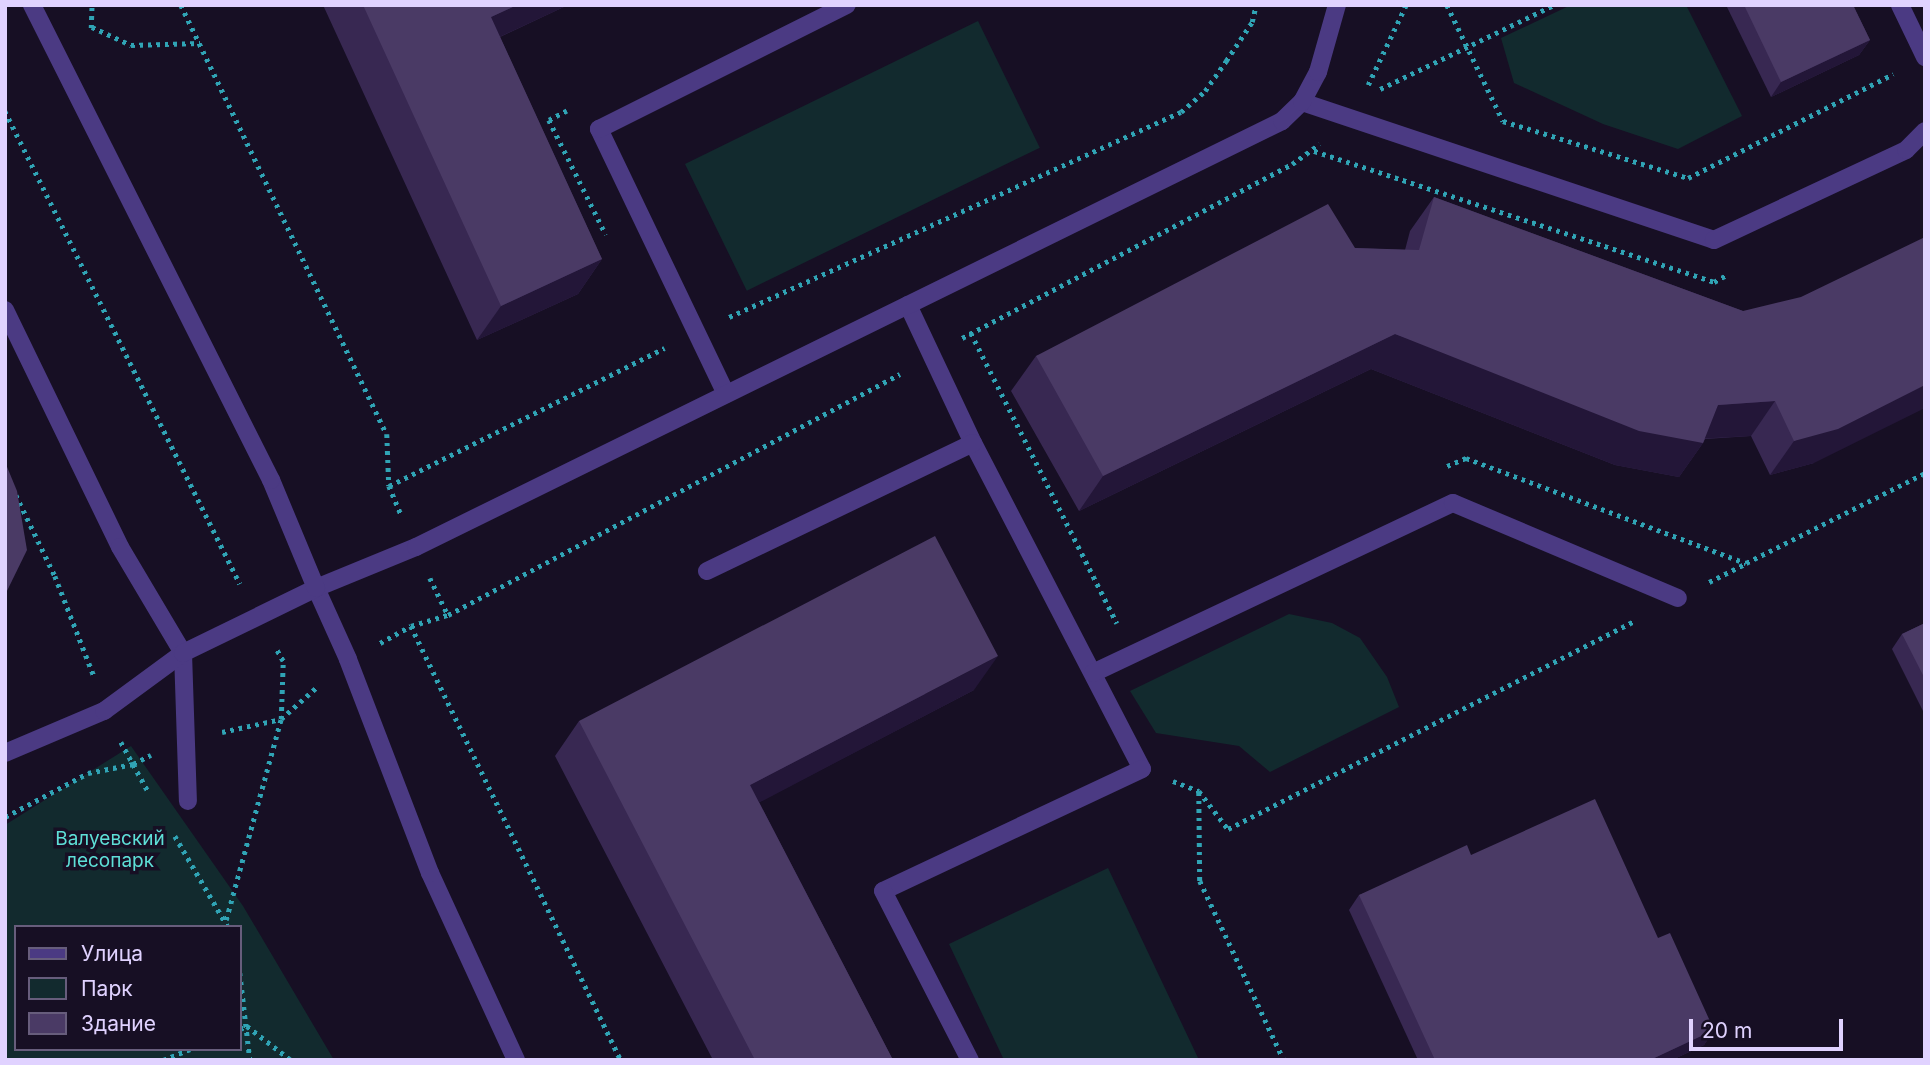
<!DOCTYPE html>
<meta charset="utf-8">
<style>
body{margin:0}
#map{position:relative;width:1930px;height:1065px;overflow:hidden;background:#170f24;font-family:Inter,sans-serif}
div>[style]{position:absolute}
.green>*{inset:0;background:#122a2e;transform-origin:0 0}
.path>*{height:4.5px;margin-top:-2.25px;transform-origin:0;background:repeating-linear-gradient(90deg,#30a4b5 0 3.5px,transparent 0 8.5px)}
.service>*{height:18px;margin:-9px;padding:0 9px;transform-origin:9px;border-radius:9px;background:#4b3a83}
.minor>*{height:18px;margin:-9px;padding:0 9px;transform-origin:9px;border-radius:9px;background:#4b3a83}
.tertiary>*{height:18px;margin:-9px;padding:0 9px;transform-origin:9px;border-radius:9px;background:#4b3a83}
.wall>*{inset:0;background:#382852}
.shaded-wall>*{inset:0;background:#231638}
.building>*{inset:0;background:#4a3a65}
span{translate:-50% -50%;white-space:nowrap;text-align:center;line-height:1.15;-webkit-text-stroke:7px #170f24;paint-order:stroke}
.park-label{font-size:19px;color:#5edfd7}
.frame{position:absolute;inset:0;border:7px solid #e0d2ff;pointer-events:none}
.legend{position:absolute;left:14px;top:925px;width:228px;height:126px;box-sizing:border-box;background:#170f24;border:2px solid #675d7c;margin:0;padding:9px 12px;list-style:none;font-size:21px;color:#e0d2ff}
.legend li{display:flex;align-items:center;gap:14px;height:35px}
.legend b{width:35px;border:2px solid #675d7c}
.scale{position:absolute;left:1689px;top:1019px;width:154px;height:32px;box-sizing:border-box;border:4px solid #e0d2ff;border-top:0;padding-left:9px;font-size:21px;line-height:24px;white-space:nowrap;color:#e0d2ff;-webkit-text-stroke:5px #170f24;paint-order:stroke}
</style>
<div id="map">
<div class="green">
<i style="clip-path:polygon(1571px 5px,1686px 5px,1742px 116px,1678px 149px,1603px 124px,1514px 83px,1501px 38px)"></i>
<i style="left:978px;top:21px;width:141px;height:326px;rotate:64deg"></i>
<i style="clip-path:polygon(1289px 614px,1332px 623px,1360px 638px,1387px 677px,1399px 707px,1270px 772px,1239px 746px,1156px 733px,1130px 691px)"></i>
<i style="clip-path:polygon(evenodd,131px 746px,243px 906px,334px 1060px,5px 1060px,5px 825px,131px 746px,16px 927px,240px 927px,240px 1049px,16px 1049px,16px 927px)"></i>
<i style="clip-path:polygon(1108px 868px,1199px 1060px,1004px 1060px,949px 944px)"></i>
</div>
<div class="path">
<i style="left:181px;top:5px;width:476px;rotate:64.4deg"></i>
<i style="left:387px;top:434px;width:52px;rotate:87.8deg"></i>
<i style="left:389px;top:486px;width:308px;rotate:-26.6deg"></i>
<i style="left:1447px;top:5px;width:129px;rotate:64.2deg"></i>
<i style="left:1503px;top:121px;width:194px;rotate:17.1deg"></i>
<i style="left:1688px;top:178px;width:230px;rotate:-26.9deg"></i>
<i style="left:92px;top:27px;width:43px;rotate:24.8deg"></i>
<i style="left:131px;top:45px;width:69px;rotate:-1.7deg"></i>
<i style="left:91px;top:28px;width:23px;rotate:-88deg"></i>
<i style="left:1368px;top:85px;width:89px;rotate:-64.6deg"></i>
<i style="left:1380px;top:89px;width:193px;rotate:-25.8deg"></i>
<i style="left:5px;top:111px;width:528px;rotate:63.58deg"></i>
<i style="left:567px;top:111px;width:20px;rotate:153deg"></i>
<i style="left:549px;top:120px;width:128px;rotate:63.6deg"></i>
<i style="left:1314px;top:151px;width:421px;rotate:18.1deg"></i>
<i style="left:1714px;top:282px;width:13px;rotate:-29deg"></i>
<i style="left:729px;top:317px;width:496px;rotate:-24.4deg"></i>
<i style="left:1181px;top:112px;width:32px;rotate:-41deg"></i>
<i style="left:1205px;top:91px;width:37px;rotate:-55deg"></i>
<i style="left:1226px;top:61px;width:47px;rotate:-56.3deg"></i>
<i style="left:1252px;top:22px;width:17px;rotate:-77deg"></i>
<i style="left:971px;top:333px;width:325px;rotate:63.3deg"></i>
<i style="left:962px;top:338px;width:373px;rotate:-27.8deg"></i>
<i style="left:1292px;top:164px;width:34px;rotate:-36deg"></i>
<i style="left:1447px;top:466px;width:21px;rotate:-23deg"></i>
<i style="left:1466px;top:458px;width:299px;rotate:20.6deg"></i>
<i style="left:1746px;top:563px;width:200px;rotate:-26.7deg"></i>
<i style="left:389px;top:486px;width:33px;rotate:67deg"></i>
<i style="left:16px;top:495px;width:90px;rotate:64.3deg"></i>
<i style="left:55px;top:576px;width:107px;rotate:68.7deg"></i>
<i style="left:430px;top:578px;width:41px;rotate:64.1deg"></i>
<i style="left:1709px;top:582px;width:40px;rotate:-26.6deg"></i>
<i style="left:411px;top:626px;width:482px;rotate:64.2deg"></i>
<i style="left:380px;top:643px;width:35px;rotate:-29deg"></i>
<i style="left:411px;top:626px;width:39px;rotate:-17deg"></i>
<i style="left:448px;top:615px;width:512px;rotate:-28.07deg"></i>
<i style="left:222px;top:732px;width:60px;rotate:-12.4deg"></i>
<i style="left:281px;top:719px;width:50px;rotate:-41.7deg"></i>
<i style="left:121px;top:742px;width:58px;rotate:61.2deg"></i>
<i style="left:1173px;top:781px;width:28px;rotate:21deg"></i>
<i style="left:1199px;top:791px;width:48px;rotate:52.7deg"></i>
<i style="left:1228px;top:829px;width:458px;rotate:-27.1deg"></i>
<i style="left:1199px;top:792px;width:89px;rotate:89.4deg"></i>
<i style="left:1200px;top:881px;width:198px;rotate:64.9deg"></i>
<i style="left:5px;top:817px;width:94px;rotate:-27.9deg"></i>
<i style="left:88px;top:773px;width:46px;rotate:-11.3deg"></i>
<i style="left:133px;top:764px;width:20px;rotate:-27deg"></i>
<i style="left:175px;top:836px;width:105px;rotate:59.8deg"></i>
<i style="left:226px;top:920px;width:208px;rotate:-74.7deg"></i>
<i style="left:281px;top:719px;width:58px;rotate:-88deg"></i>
<i style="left:283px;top:661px;width:16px;rotate:-120deg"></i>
<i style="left:240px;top:973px;width:88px;rotate:83.4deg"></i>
<i style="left:240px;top:1029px;width:8px;rotate:-23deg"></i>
<i style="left:247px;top:1026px;width:56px;rotate:37.7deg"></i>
<i style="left:163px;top:1060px;width:29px;rotate:-22deg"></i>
</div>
<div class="service">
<i style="left:1900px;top:5px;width:58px;rotate:64.3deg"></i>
<i style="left:908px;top:305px;width:153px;rotate:64.8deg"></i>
<i style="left:973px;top:443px;width:367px;rotate:62.6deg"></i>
<i style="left:1142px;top:769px;width:286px;rotate:154.8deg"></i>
<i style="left:883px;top:891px;width:190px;rotate:62.8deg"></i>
<i style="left:726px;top:394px;width:294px;rotate:-115.6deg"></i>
<i style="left:599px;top:129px;width:277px;rotate:-26.6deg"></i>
<i style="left:707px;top:571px;width:295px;rotate:-25.7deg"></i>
<i style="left:183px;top:653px;width:148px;rotate:88.1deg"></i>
<i style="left:1093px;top:673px;width:398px;rotate:-25.3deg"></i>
<i style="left:1453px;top:503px;width:244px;rotate:22.9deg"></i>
</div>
<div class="minor">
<i style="left:1302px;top:102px;width:434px;rotate:18.5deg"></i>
<i style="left:1714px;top:240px;width:212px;rotate:-25.1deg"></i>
<i style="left:1906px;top:150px;width:27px;rotate:-45deg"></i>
<i style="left:5px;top:753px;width:108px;rotate:-23deg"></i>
<i style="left:104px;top:711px;width:98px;rotate:-36.3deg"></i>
<i style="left:516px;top:1060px;width:206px;rotate:-114.7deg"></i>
<i style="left:430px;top:873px;width:229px;rotate:-111deg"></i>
<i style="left:348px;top:659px;width:78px;rotate:-114.3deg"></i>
<i style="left:316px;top:588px;width:108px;rotate:-22.3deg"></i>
<i style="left:416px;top:547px;width:965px;rotate:-26.19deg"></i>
<i style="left:1282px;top:121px;width:28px;rotate:-44deg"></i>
<i style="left:1302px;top:102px;width:34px;rotate:-62deg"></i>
<i style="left:1318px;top:72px;width:70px;rotate:-74.2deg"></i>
</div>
<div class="tertiary">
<i style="left:5px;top:310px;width:263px;rotate:64.1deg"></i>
<i style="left:120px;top:547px;width:123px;rotate:59.3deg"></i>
<i style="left:183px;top:653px;width:148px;rotate:-26deg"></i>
<i style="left:316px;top:588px;width:117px;rotate:-112.6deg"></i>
<i style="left:271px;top:480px;width:532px;rotate:-116.71deg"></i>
</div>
<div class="wall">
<i style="clip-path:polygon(323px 5px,568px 5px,500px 37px,602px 259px,578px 294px,477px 340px)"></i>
<i style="clip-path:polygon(1726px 5px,1853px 5px,1870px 40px,1859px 55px,1771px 97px)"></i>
<i style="clip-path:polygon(1434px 197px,1743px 311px,1814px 463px,1770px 475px,1751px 436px,1705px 439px,1703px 443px,1679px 477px,1615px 465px,1371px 369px,1079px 511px,1011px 391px,1036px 356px,1355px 248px,1405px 250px,1410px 231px)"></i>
<i style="clip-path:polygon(1925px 623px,1925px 715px,1892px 649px,1902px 634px)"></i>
<i style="clip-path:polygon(974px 690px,759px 802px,893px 1060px,713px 1060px,555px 756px,579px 721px)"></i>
<i style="clip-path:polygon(1471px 855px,1658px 938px,1714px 1030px,1704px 1045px,1672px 1060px,1418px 1060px,1349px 910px,1359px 895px)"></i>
</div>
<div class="shaded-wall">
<i style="clip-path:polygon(517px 5px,568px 5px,467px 52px,491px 17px)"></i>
<i style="clip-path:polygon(1870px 40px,1859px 55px,1771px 97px,1781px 82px)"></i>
<i style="clip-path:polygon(602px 259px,578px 294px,477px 340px,501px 306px)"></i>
<i style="clip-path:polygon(1395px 334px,1703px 443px,1679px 477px,1615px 465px,1371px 369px,1079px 511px,1103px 476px)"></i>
<i style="clip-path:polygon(1925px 385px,1925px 408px,1814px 463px,1770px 475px,1794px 441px)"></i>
<i style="clip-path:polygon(1775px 401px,1751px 436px,1694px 439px,1718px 405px)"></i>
<i style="clip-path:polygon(998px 656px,974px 690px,726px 820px,750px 785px)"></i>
<i style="clip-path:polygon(1714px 1030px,1704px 1045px,1672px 1060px,1650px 1060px)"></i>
</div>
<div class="building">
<i style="clip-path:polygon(363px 5px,517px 5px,491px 17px,602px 259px,501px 306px)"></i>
<i style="clip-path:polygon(1744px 5px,1853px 5px,1870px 40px,1781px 82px)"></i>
<i style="clip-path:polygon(1434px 197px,1743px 311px,1801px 297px,1925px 237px,1925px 385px,1838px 429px,1794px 441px,1775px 401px,1718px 405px,1703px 443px,1639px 431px,1395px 334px,1103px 476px,1036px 356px,1328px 204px,1355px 248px,1419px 250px)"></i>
<i style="clip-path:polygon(5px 462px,17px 491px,27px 550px,5px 595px)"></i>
<i style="clip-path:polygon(935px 536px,998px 656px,750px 785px,893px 1060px,755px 1060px,579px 721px)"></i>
<i style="clip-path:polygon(1925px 623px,1925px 679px,1902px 634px)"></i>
<i style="clip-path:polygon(1595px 799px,1658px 938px,1670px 933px,1714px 1030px,1650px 1060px,1435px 1060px,1359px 895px,1467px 845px,1471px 855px)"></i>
</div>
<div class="park-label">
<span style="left:110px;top:850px">Валуевский<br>лесопарк</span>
</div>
<div class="frame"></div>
<ul class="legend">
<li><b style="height:9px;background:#4b3a83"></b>Улица</li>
<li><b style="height:19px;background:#122a2e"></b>Парк</li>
<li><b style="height:19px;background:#4a3a65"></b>Здание</li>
</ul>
<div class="scale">20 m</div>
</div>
